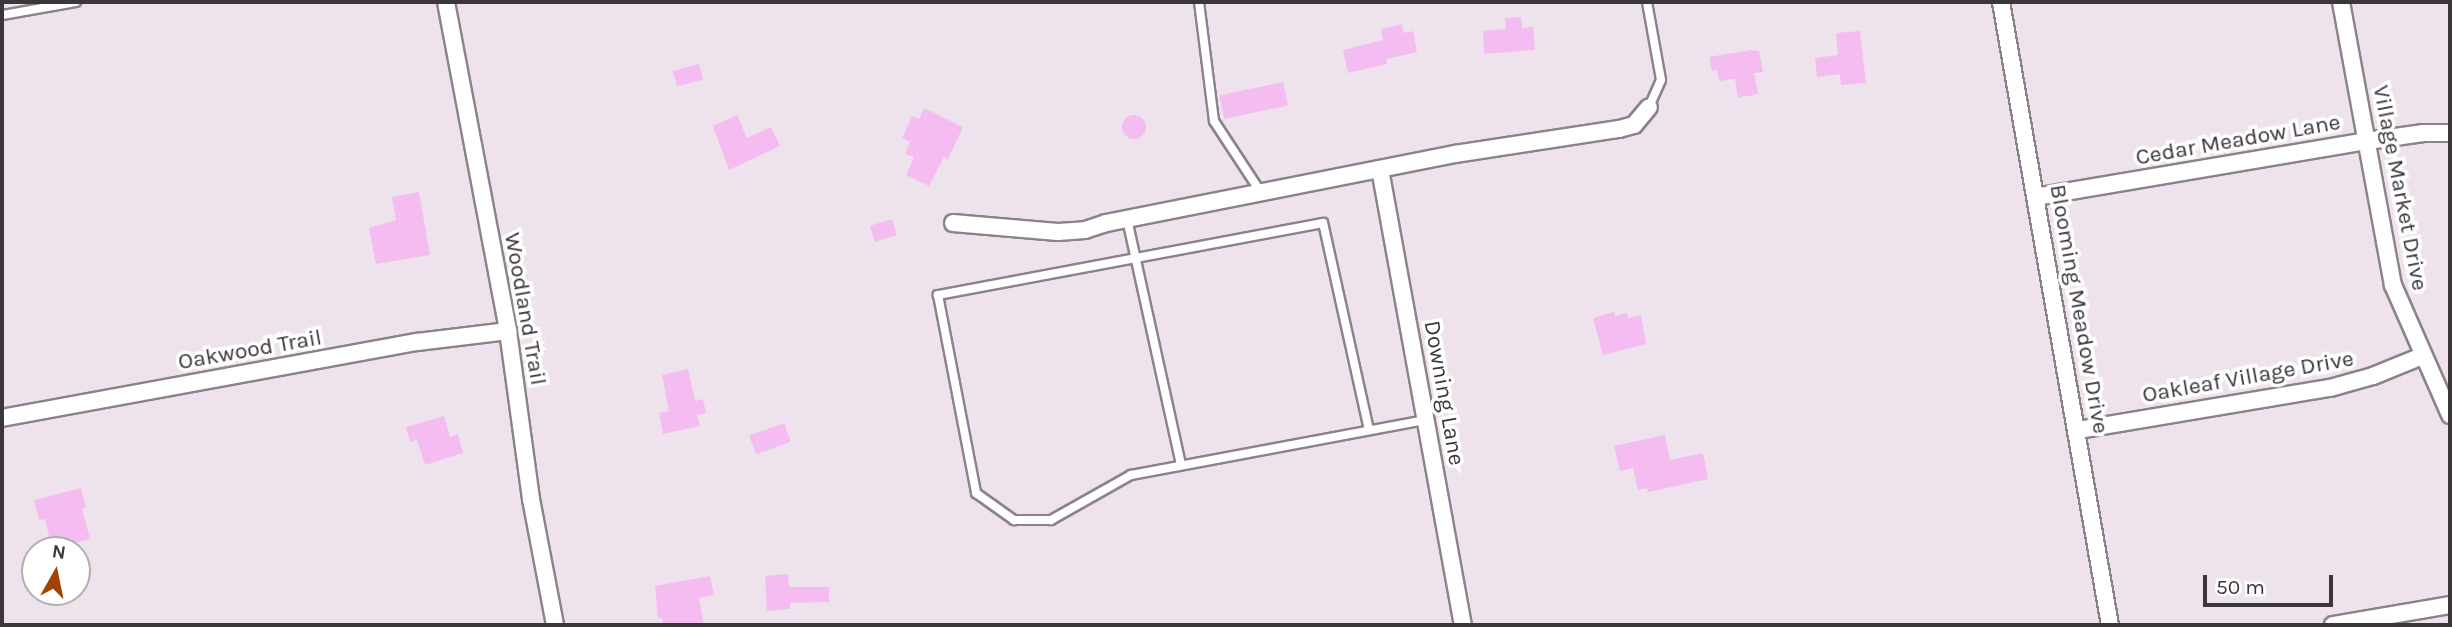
<!DOCTYPE html>
<style>
body{margin:0}
#map{position:relative;width:2452px;height:627px;overflow:hidden;background:#eee3ed;font-family:Karla,sans-serif}
div>[style]{position:absolute}
.building>*{inset:0;background:#f4bcf0;transform-origin:0 0}
.round{border-radius:50%}
.roads{filter:drop-shadow(2px 0 #8c828b) drop-shadow(-2px 0 #8c828b) drop-shadow(0 2px #8c828b) drop-shadow(0 -2px #8c828b)}
.lane>*{height:8px;margin:-4px;padding:0 4px;transform-origin:4px;border-radius:4px;background:#fff}
.street>*{height:16px;margin:-8px;padding:0 8px;transform-origin:8px;border-radius:8px;background:#fff}
span{translate:-50% -50%;white-space:nowrap;text-align:center;line-height:1.15;-webkit-text-stroke:7px #fff;paint-order:stroke}
.street-label{font-size:23px;color:#3a363a}
.frame{position:absolute;inset:0;border:4px solid #3a363a;pointer-events:none}
.north{position:absolute;left:21px;top:536px;width:70px;height:70px;box-sizing:border-box;background:#fff;border:2px solid #b0afb0;border-radius:50%;rotate:9deg;font-size:19px;font-weight:700;line-height:28px;text-align:center;color:#3a363a}
.north::after{content:'';display:block;margin:auto;width:24px;height:32px;background:#a44104;clip-path:polygon(50% 0,100% 100%,50% 72%,0 100%)}
.scale{position:absolute;left:2203px;top:575px;width:130px;height:32px;box-sizing:border-box;border:4px solid #3a363a;border-top:0;padding-left:9px;font-size:21px;line-height:24px;white-space:nowrap;color:#3a363a;-webkit-text-stroke:5px #fff;paint-order:stroke}
</style>
<div id="map">
<div class="building">
<i style="clip-path:polygon(1521px 17px,1522px 28px,1533px 27px,1535px 50px,1484px 54px,1483px 31px,1506px 29px,1505px 18px)"></i>
<i style="clip-path:polygon(1402px 24px,1404px 33px,1413px 31px,1417px 52px,1386px 59px,1387px 64px,1348px 73px,1343px 50px,1383px 40px,1381px 29px)"></i>
<i style="clip-path:polygon(1860px 31px,1866px 83px,1841px 85px,1840px 74px,1817px 77px,1815px 58px,1838px 55px,1836px 33px)"></i>
<i style="clip-path:polygon(1751px 50px,1759px 51px,1763px 72px,1754px 73px,1758px 94px,1738px 98px,1735px 79px,1719px 81px,1717px 70px,1712px 71px,1709px 57px)"></i>
<i style="left:699px;top:64px;width:16px;height:27px;rotate:75deg"></i>
<i style="left:1283px;top:82px;width:24px;height:65px;rotate:78deg"></i>
<i style="clip-path:polygon(924px 108px,963px 127px,948px 159px,944px 157px,929px 186px,906px 175px,914px 157px,905px 154px,910px 142px,902px 138px,912px 116px,919px 119px)"></i>
<i style="clip-path:polygon(737px 115px,747px 138px,771px 127px,780px 146px,729px 170px,713px 126px)"></i>
<i class="round" style="left:1122px;top:115px;width:24px;height:24px"></i>
<i style="clip-path:polygon(419px 192px,430px 255px,376px 264px,369px 228px,396px 220px,392px 197px)"></i>
<i style="left:892px;top:219px;width:17px;height:23px;rotate:73deg"></i>
<i style="clip-path:polygon(1614px 312px,1615px 316px,1627px 313px,1628px 318px,1641px 315px,1646px 344px,1603px 355px,1593px 318px)"></i>
<i style="clip-path:polygon(688px 369px,695px 401px,703px 399px,706px 413px,697px 415px,700px 426px,663px 434px,659px 413px,669px 411px,662px 375px)"></i>
<i style="clip-path:polygon(444px 416px,450px 437px,458px 434px,463px 453px,425px 465px,417px 440px,410px 442px,406px 427px)"></i>
<i style="left:784px;top:423px;width:20px;height:37px;rotate:70deg"></i>
<i style="clip-path:polygon(1665px 435px,1670px 460px,1703px 453px,1708px 479px,1648px 492px,1647px 488px,1638px 490px,1633px 468px,1620px 471px,1614px 446px)"></i>
<i style="clip-path:polygon(81px 488px,86px 508px,82px 509px,90px 539px,52px 549px,45px 519px,39px 520px,34px 500px)"></i>
<i style="clip-path:polygon(788px 574px,789px 587px,829px 587px,829px 602px,790px 603px,790px 609px,767px 611px,765px 576px)"></i>
<i style="clip-path:polygon(710px 576px,714px 595px,699px 598px,704px 625px,663px 625px,662px 618px,658px 619px,655px 586px)"></i>
</div>
<div class="roads">
<div class="lane">
<i style="left:1199px;top:2px;width:120px;rotate:82.8deg"></i>
<i style="left:1214px;top:121px;width:87px;rotate:56.7deg"></i>
<i style="left:1647px;top:2px;width:79px;rotate:79.8deg"></i>
<i style="left:1661px;top:80px;width:30px;rotate:114deg"></i>
<i style="left:2px;top:15px;width:75px;rotate:-10deg"></i>
<i style="left:1127px;top:219px;width:252px;rotate:77.6deg"></i>
<i style="left:1369px;top:430px;width:212px;rotate:-102.5deg"></i>
<i style="left:1323px;top:223px;width:392px;rotate:169.4deg"></i>
<i style="left:938px;top:295px;width:202px;rotate:79.1deg"></i>
<i style="left:976px;top:493px;width:47px;rotate:35.4deg"></i>
<i style="left:1014px;top:520px;width:37px"></i>
<i style="left:1051px;top:520px;width:92px;rotate:-29.4deg"></i>
<i style="left:1131px;top:475px;width:300px;rotate:-10.6deg"></i>
</div>
<div class="street">
<i style="left:446px;top:2px;width:335px;rotate:79.3deg"></i>
<i style="left:508px;top:331px;width:170px;rotate:82.2deg"></i>
<i style="left:531px;top:499px;width:128px;rotate:79.2deg"></i>
<i style="left:2001px;top:2px;width:632px;rotate:80.08deg"></i>
<i style="left:2341px;top:2px;width:288px;rotate:79.6deg"></i>
<i style="left:2393px;top:285px;width:142px;rotate:66.3deg"></i>
<i style="left:1380px;top:169px;width:463px;rotate:79.7deg"></i>
<i style="left:2035px;top:197px;width:337px;rotate:-9.6deg"></i>
<i style="left:2367px;top:141px;width:57px;rotate:-8.1deg"></i>
<i style="left:2423px;top:133px;width:27px"></i>
<i style="left:953px;top:223px;width:105px;rotate:4.9deg"></i>
<i style="left:1058px;top:232px;width:27px;rotate:-4deg"></i>
<i style="left:1085px;top:230px;width:22px;rotate:-18deg"></i>
<i style="left:1106px;top:223px;width:356px;rotate:-11.2deg"></i>
<i style="left:1455px;top:154px;width:166px;rotate:-8.7deg"></i>
<i style="left:1619px;top:129px;width:16px;rotate:-15deg"></i>
<i style="left:1634px;top:125px;width:23px;rotate:-50deg"></i>
<i style="left:2px;top:418px;width:422px;rotate:-10.4deg"></i>
<i style="left:417px;top:342px;width:92px;rotate:-6.9deg"></i>
<i style="left:2078px;top:430px;width:255px;rotate:-9.5deg"></i>
<i style="left:2330px;top:388px;width:45px;rotate:-15.6deg"></i>
<i style="left:2373px;top:376px;width:53px;rotate:-22.2deg"></i>
<i style="left:2333px;top:625px;width:119px;rotate:-9.7deg"></i>
</div>
</div>
<div class="street-label">
<span style="left:2238px;top:140px;rotate:-10deg">Cedar Meadow Lane</span>
<span style="left:2400px;top:188px;rotate:79deg">Village Market Drive</span>
<span style="left:525px;top:309px;rotate:80deg">Woodland Trail</span>
<span style="left:2079px;top:309px;rotate:80deg">Blooming Meadow Drive</span>
<span style="left:250px;top:350px;rotate:-10deg">Oakwood Trail</span>
<span style="left:2248px;top:377px;rotate:-10deg">Oakleaf Village Drive</span>
<span style="left:1444px;top:393px;rotate:80deg">Downing Lane</span>
</div>
<div class="frame"></div>
<div class="north">N</div>
<div class="scale">50 m</div>
</div>
